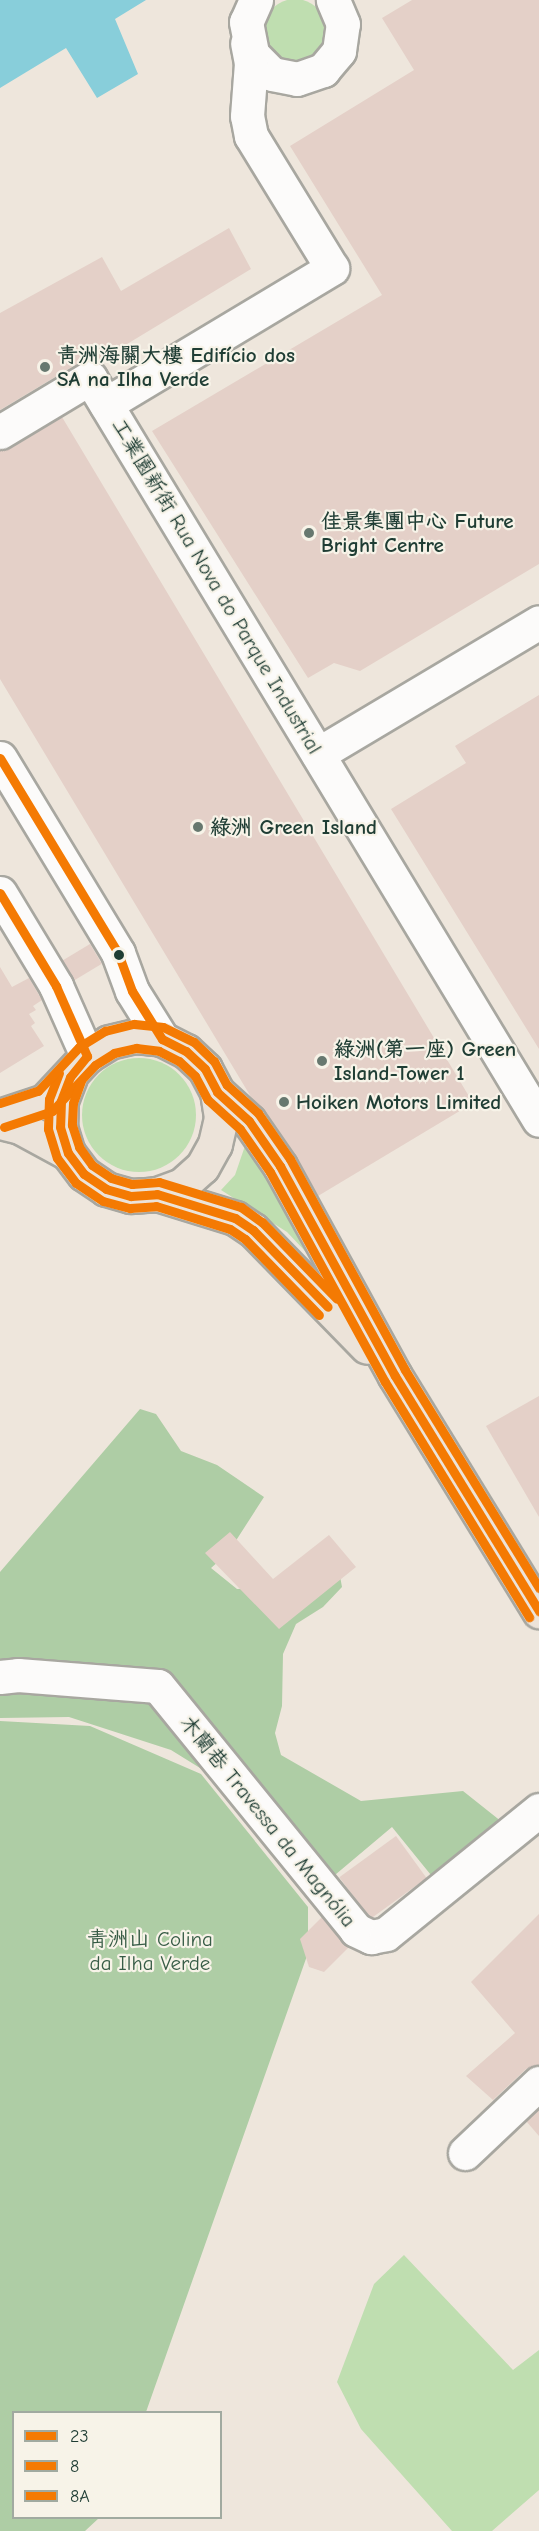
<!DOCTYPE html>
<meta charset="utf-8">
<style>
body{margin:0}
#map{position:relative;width:539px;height:2531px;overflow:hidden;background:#eee6dc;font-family:"Comic Neue","LXGW WenKai TC",sans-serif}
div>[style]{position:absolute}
.green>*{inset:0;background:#bfdeb0}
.round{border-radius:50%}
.forest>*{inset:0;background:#aecda5}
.water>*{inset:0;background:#88ceda}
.building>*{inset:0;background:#e4d0c8;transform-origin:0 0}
.roads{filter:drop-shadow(2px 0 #a8a7a0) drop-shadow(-2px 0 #a8a7a0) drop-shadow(0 2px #a8a7a0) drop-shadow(0 -2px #a8a7a0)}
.minor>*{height:33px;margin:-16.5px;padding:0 16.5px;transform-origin:16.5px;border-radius:16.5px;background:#fcfbfa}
.major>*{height:33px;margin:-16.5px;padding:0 16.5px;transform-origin:16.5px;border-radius:16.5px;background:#ece3d9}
.bus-1>*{height:9px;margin:-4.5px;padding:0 4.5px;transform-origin:4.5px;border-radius:4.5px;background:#f47a03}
.bus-2>*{height:9px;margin:-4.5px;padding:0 4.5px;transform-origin:4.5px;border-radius:4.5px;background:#f47a03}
.bus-3>*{height:9px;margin:-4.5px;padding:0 4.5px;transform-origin:4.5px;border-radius:4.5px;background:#f47a03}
.dots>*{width:16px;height:16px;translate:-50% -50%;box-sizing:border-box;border:3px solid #f7f3e8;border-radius:50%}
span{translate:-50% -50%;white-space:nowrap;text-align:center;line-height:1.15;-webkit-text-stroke:4.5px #f7f3e8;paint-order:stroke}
.poi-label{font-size:21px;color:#1f3d34;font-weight:700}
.left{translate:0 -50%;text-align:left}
.street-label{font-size:21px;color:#1f3d34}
.park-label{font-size:21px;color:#375c46}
.legend{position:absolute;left:12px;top:2411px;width:210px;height:108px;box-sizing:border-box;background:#f7f3e8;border:2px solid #a1aaa0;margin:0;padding:8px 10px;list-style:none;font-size:18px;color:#1f3d34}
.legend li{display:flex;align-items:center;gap:12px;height:30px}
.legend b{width:30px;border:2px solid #a1aaa0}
</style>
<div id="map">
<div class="green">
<i class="round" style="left:263px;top:-1px;width:64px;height:64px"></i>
<i class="round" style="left:82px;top:1058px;width:114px;height:114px"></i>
<i style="clip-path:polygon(247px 1140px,322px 1269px,287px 1232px,221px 1190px,235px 1175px)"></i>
<i style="clip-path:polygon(404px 2255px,513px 2370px,539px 2350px,539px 2490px,492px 2531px,452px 2531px,361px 2429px,337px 2382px,374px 2284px)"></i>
</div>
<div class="forest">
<i style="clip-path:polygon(140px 1409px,156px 1414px,181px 1451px,217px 1465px,264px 1497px,228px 1553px,211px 1568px,237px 1589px,269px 1588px,337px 1560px,342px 1587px,323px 1607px,296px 1624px,283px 1654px,282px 1706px,275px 1733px,281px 1755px,361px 1801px,463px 1791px,502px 1822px,435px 1880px,392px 1827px,329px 1880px,313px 1903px,221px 1781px,171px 1750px,69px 1717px,0 1718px,0 1572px)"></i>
<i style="clip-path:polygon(0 1721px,90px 1726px,201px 1774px,308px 1907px,308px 1953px,146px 2412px,14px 2412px,14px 2518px,99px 2518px,85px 2531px,0 2531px)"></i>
</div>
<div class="water">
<i style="clip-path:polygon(0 0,146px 0,115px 19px,138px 74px,97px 98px,66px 48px,0 88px)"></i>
</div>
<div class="building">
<i style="clip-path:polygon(412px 0,539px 0,539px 564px,360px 671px,334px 663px,308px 678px,152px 431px,382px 295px,290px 146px,414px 70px,382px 18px)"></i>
<i style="clip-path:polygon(229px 228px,251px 269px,99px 361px,80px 362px,0 410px,0 313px,102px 257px,121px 291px)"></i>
<i style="clip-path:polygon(62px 417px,473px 1103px,318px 1196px,295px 1155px,251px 1097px,0 679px,0 451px)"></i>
<i style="clip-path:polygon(539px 695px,539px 1049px,391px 809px,466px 763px,455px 746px)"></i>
<i style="left:90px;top:944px;width:23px;height:32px;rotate:59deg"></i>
<i style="clip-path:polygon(0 967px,12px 987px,29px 978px,39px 995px,42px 1000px,33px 1006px,36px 1010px,29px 1014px,35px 1023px,31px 1026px,44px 1046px,0 1073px)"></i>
<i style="clip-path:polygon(539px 1396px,539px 1517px,486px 1426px)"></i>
<i style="clip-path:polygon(230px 1532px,273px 1579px,329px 1535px,356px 1567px,279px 1629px,205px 1553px)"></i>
<i style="left:396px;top:1836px;width:52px;height:70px;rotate:54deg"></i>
<i style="clip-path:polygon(539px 1914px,539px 2065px,526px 2069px,493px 2100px,466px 2076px,515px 2033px,471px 1982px)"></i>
<i style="clip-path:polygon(322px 1917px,349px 1947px,324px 1972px,309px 1967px,300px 1939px)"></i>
<i style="clip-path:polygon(539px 2109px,539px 2136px,526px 2121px)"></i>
</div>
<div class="roads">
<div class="minor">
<i style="left:256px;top:0;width:24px;rotate:114deg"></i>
<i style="left:246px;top:22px;width:33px;rotate:79deg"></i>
<i style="left:252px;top:54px;width:28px;rotate:45deg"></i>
<i style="left:272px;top:74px;width:25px;rotate:11deg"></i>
<i style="left:297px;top:79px;width:28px;rotate:-19deg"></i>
<i style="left:323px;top:70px;width:25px;rotate:-50deg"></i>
<i style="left:339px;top:51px;width:27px;rotate:-82deg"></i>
<i style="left:343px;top:24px;width:26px;rotate:-113deg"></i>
<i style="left:106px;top:404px;width:264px;rotate:-31deg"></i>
<i style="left:332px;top:268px;width:155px;rotate:-121.5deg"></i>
<i style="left:251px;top:136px;width:20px;rotate:-101deg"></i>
<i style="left:247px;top:116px;width:53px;rotate:-85.7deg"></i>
<i style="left:251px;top:63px;width:20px;rotate:-101deg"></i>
<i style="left:0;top:432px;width:105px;rotate:-31deg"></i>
<i style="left:90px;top:378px;width:867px;rotate:58.82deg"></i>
<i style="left:318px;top:754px;width:257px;rotate:-30.8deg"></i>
<i style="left:0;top:758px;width:228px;rotate:58.8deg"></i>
<i style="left:118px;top:953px;width:40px;rotate:69.8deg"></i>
<i style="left:132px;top:991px;width:57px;rotate:58deg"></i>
<i style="left:0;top:893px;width:109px;rotate:58.9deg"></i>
<i style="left:56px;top:986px;width:77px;rotate:66.1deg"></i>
<i style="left:0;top:1677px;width:18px;rotate:-6deg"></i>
<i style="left:18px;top:1675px;width:140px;rotate:4.5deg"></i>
<i style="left:158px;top:1686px;width:314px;rotate:50.9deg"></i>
<i style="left:356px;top:1930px;width:17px;rotate:25deg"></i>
<i style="left:371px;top:1937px;width:15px;rotate:-11deg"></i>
<i style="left:386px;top:1934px;width:197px;rotate:-39deg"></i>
<i style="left:465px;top:2153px;width:102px;rotate:-43.4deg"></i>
</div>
<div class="major">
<i style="left:70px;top:1077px;width:26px;rotate:111deg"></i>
<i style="left:61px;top:1101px;width:26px;rotate:92deg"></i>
<i style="left:60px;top:1127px;width:27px;rotate:73deg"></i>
<i style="left:68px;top:1153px;width:26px;rotate:53deg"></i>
<i style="left:84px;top:1174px;width:27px;rotate:34deg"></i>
<i style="left:106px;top:1189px;width:26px;rotate:16deg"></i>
<i style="left:131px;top:1196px;width:26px;rotate:-4deg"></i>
<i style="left:157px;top:1194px;width:82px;rotate:17.1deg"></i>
<i style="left:235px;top:1218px;width:22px;rotate:34deg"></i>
<i style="left:253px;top:1230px;width:163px;rotate:45.7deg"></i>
<i style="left:217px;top:1092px;width:43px;rotate:42.2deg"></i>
<i style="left:249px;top:1121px;width:55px;rotate:55.4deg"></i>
<i style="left:280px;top:1166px;width:239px;rotate:61.3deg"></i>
<i style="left:395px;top:1376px;width:276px;rotate:58.5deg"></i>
<i style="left:0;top:1116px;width:47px;rotate:-18.4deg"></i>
<i style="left:45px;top:1101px;width:62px;rotate:-47deg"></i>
<i style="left:87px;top:1056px;width:26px;rotate:-32deg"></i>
<i style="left:109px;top:1042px;width:27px;rotate:-13deg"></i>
<i style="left:135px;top:1036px;width:27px;rotate:6deg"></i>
<i style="left:162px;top:1039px;width:27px;rotate:27deg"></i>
<i style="left:186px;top:1051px;width:26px;rotate:43deg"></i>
<i style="left:205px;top:1069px;width:26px;rotate:62deg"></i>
<i style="left:217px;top:1092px;width:26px;rotate:81deg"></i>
<i style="left:221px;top:1118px;width:27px;rotate:103deg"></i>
<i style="left:215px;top:1144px;width:26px;rotate:119deg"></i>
<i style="left:202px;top:1167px;width:27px;rotate:138deg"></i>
<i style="left:182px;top:1185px;width:27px;rotate:160deg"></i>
<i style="left:0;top:1122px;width:21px;rotate:14deg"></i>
<i style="left:20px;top:1127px;width:55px;rotate:28.4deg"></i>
</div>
</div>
<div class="bus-1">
<i style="left:0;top:758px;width:228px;rotate:58.8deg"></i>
<i style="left:118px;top:953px;width:40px;rotate:69.8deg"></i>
<i style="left:132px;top:991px;width:57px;rotate:58deg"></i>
<i style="left:162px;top:1039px;width:27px;rotate:27deg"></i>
<i style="left:186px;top:1051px;width:26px;rotate:43deg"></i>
<i style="left:205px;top:1069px;width:26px;rotate:62deg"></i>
<i style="left:217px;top:1092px;width:43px;rotate:42.2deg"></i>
<i style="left:249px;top:1121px;width:55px;rotate:55.4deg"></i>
<i style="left:280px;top:1166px;width:239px;rotate:61.3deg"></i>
<i style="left:395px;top:1376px;width:276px;rotate:58.5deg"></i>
<i style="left:0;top:893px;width:109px;rotate:58.9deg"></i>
<i style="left:56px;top:986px;width:77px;rotate:66.1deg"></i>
<i style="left:87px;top:1056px;width:27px;rotate:129deg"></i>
<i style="left:70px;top:1077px;width:26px;rotate:111deg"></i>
<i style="left:61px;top:1101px;width:26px;rotate:92deg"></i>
<i style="left:60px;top:1127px;width:27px;rotate:73deg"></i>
<i style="left:68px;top:1153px;width:26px;rotate:53deg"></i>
<i style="left:84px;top:1174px;width:27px;rotate:34deg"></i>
<i style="left:106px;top:1189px;width:26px;rotate:16deg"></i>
<i style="left:131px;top:1196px;width:26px;rotate:-4deg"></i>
<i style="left:157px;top:1194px;width:82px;rotate:17.1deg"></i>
<i style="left:235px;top:1218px;width:22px;rotate:34deg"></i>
<i style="left:253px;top:1230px;width:107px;rotate:45.8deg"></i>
</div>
<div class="bus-2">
<i style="left:59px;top:1073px;width:28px;rotate:111deg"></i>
<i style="left:49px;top:1099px;width:30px;rotate:92deg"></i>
<i style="left:48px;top:1129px;width:30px;rotate:73deg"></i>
<i style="left:57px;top:1158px;width:31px;rotate:53deg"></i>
<i style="left:76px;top:1183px;width:32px;rotate:34deg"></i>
<i style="left:103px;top:1201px;width:28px;rotate:15deg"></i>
<i style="left:130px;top:1208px;width:26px;rotate:-4deg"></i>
<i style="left:156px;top:1206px;width:77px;rotate:17.3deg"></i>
<i style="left:230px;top:1229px;width:18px;rotate:34deg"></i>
<i style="left:245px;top:1239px;width:106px;rotate:45.8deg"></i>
<i style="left:4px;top:1127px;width:51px;rotate:-18.4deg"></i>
<i style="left:52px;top:1111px;width:63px;rotate:-46.9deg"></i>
<i style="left:95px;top:1065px;width:22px;rotate:-32deg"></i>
<i style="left:114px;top:1053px;width:23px;rotate:-13deg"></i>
<i style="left:136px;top:1048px;width:23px;rotate:7deg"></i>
<i style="left:159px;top:1051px;width:22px;rotate:27deg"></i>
<i style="left:179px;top:1061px;width:22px;rotate:43deg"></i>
<i style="left:195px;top:1076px;width:27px;rotate:62deg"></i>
<i style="left:208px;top:1100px;width:43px;rotate:42.2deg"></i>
<i style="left:240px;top:1129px;width:52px;rotate:55.1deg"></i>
<i style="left:270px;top:1172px;width:239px;rotate:61.3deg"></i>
<i style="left:385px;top:1382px;width:276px;rotate:58.5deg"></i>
</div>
<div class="bus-3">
<i style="left:81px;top:1081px;width:23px;rotate:110deg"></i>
<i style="left:73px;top:1103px;width:22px;rotate:93deg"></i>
<i style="left:72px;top:1125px;width:23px;rotate:72deg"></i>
<i style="left:79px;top:1147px;width:22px;rotate:54deg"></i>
<i style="left:92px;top:1165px;width:23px;rotate:34deg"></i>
<i style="left:111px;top:1178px;width:22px;rotate:16deg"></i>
<i style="left:132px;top:1184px;width:27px;rotate:-4deg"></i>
<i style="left:159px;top:1182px;width:86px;rotate:17deg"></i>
<i style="left:241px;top:1207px;width:26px;rotate:36deg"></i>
<i style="left:262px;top:1222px;width:107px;rotate:45.8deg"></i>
<i style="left:0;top:1103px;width:40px;rotate:-18deg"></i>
<i style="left:38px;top:1091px;width:60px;rotate:-47deg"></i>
<i style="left:79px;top:1047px;width:31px;rotate:-32deg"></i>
<i style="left:105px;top:1031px;width:30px;rotate:-14deg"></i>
<i style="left:134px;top:1024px;width:29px;rotate:6deg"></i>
<i style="left:163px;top:1027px;width:34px;rotate:26deg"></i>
<i style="left:194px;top:1042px;width:28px;rotate:44deg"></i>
<i style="left:214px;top:1061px;width:27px;rotate:62deg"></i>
<i style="left:227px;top:1085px;width:42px;rotate:42.1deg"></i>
<i style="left:258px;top:1113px;width:56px;rotate:55.2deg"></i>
<i style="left:290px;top:1159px;width:240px;rotate:61.4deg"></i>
<i style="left:405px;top:1370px;width:256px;rotate:58.4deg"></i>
</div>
<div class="dots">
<i style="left:45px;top:367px;background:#67786f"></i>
<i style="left:309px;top:533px;background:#67786f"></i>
<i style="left:198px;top:827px;background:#67786f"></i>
<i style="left:119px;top:955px;background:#1f3d34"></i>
<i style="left:322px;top:1061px;background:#67786f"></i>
<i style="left:284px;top:1102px;background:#67786f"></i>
</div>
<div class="poi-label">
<span class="left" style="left:57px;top:367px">青洲海關大樓 Edifício dos<br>SA na Ilha Verde</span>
<span class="left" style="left:321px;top:533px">佳景集團中心 Future<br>Bright Centre</span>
<span class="left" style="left:210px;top:827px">綠洲 Green Island</span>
<span class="left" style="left:334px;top:1061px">綠洲(第一座) Green<br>Island-Tower 1</span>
<span class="left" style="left:296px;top:1102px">Hoiken Motors Limited</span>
</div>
<div class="street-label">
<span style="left:217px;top:586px;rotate:59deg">工業園新街 Rua Nova do Parque Industrial</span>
<span style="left:268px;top:1821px;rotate:51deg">木蘭巷 Travessa da Magnólia</span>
</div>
<div class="park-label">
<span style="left:150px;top:1951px">青洲山 Colina<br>da Ilha Verde</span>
</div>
<ul class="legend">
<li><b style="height:8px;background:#f47a03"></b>23</li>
<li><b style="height:8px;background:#f47a03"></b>8</li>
<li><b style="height:8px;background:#f47a03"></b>8A</li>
</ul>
</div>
